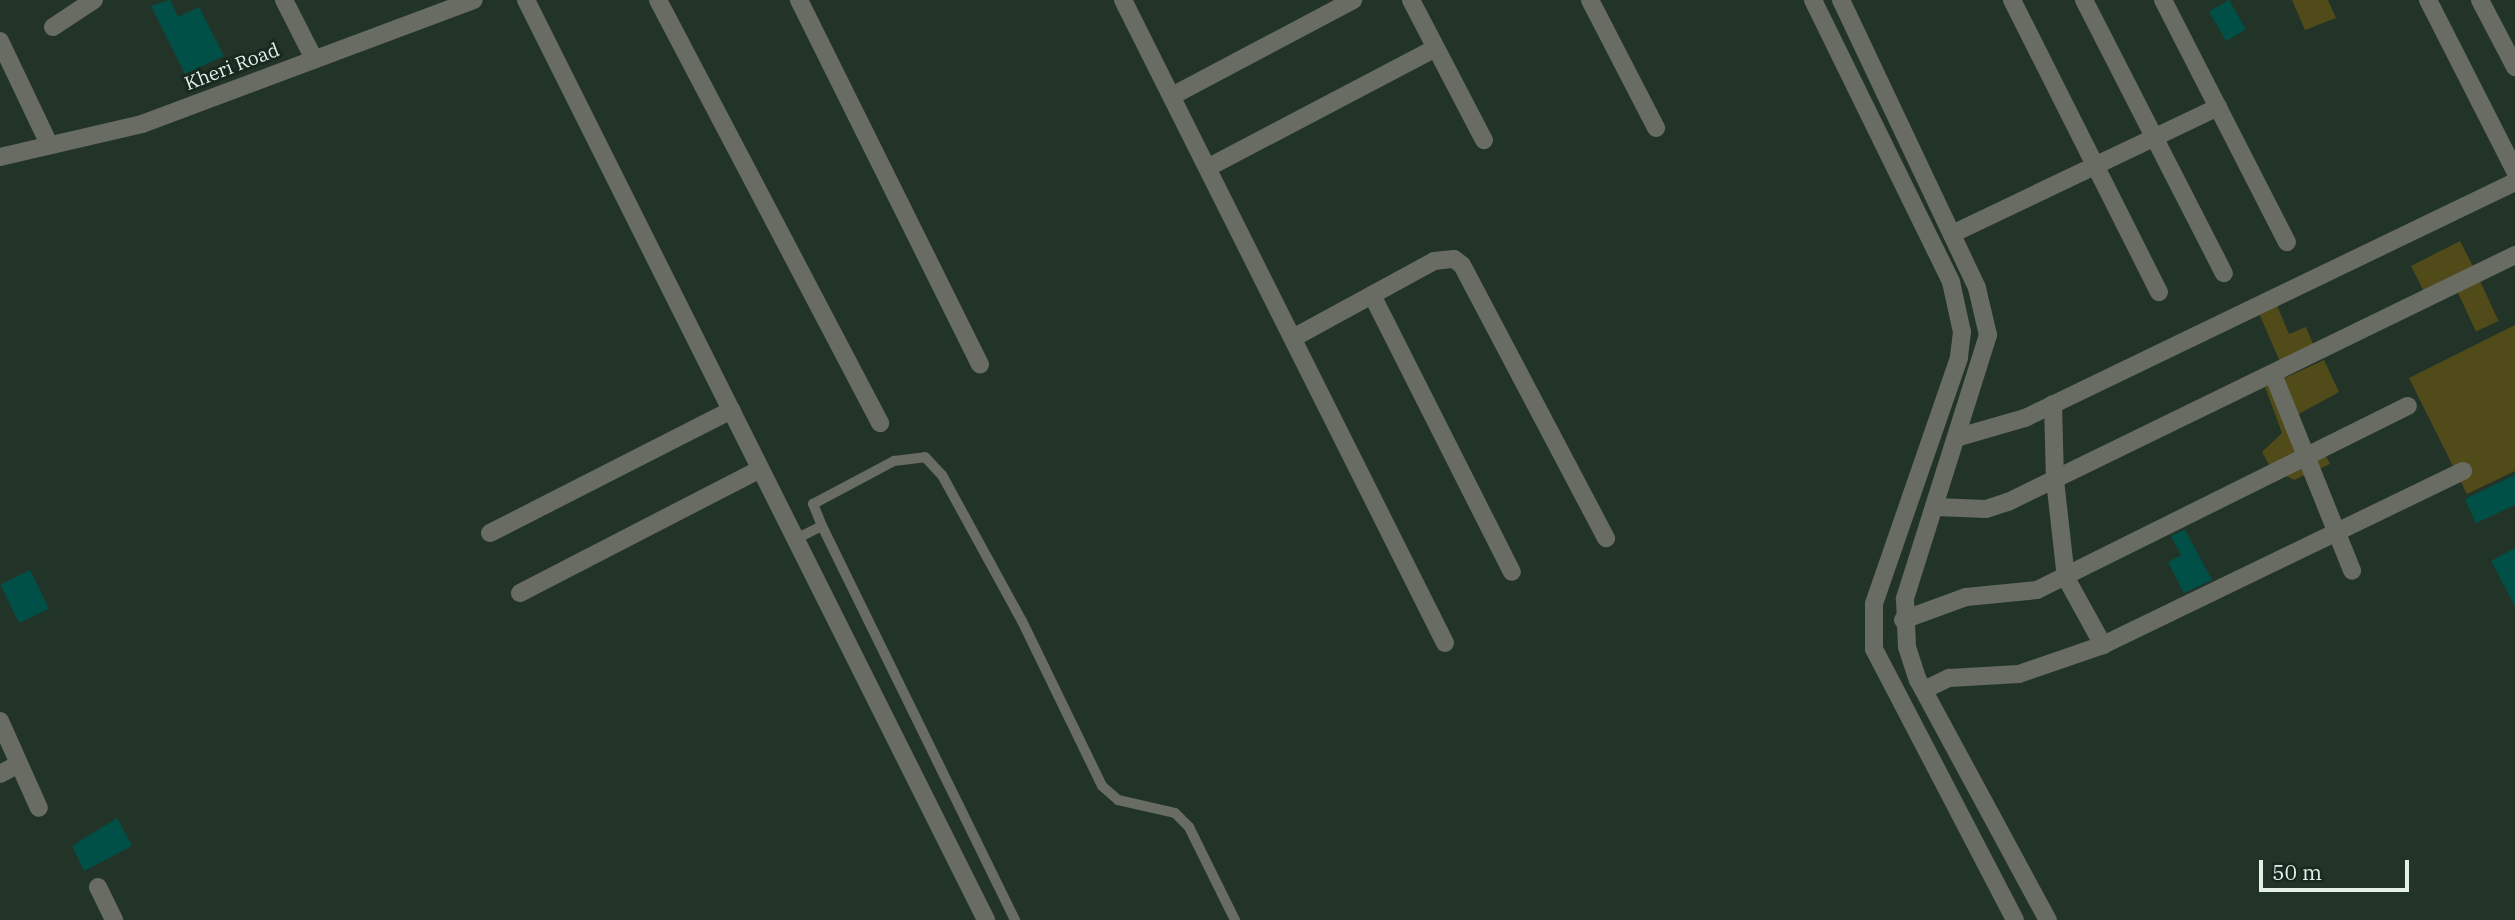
<!DOCTYPE html>
<style>
body{margin:0}
#map{position:relative;width:2515px;height:920px;overflow:hidden;background:#223428;font-family:"IBM Plex Serif",serif}
div>[style]{position:absolute}
.green>*{inset:0;background:#514a19;transform-origin:0 0}
.building>*{inset:0;background:#015048;transform-origin:0 0}
.service>*{height:10px;margin:-5px;padding:0 5px;transform-origin:5px;border-radius:5px;background:#686c63}
.minor>*{height:18px;margin:-9px;padding:0 9px;transform-origin:9px;border-radius:9px;background:#686c63}
.tertiary>*{height:18px;margin:-9px;padding:0 9px;transform-origin:9px;border-radius:9px;background:#686c63}
span{translate:-50% -50%;white-space:nowrap;text-align:center;line-height:1.15;-webkit-text-stroke:6px #182a1f;paint-order:stroke}
.street-label{font-size:19px;color:#e3efe7}
.scale{position:absolute;left:2259px;top:860px;width:150px;height:32px;box-sizing:border-box;border:4px solid #e3efe7;border-top:0;padding-left:9px;font-size:21px;line-height:24px;white-space:nowrap;color:#e3efe7;-webkit-text-stroke:5px #182a1f;paint-order:stroke}
</style>
<div id="map">
<div class="green">
<i style="clip-path:polygon(2292px 0,2328px 0,2336px 18px,2305px 30px)"></i>
<i style="left:2460px;top:241px;width:40px;height:55px;rotate:63deg"></i>
<i style="left:2480px;top:281px;width:44px;height:25px;rotate:65deg"></i>
<i style="clip-path:polygon(2273px 296px,2289px 334px,2306px 327px,2318px 356px,2284px 371px,2255px 304px)"></i>
<i style="clip-path:polygon(2515px 325px,2515px 471px,2467px 494px,2409px 378px)"></i>
<i style="clip-path:polygon(2324px 360px,2339px 392px,2286px 421px,2298px 463px,2324px 452px,2330px 464px,2294px 480px,2271px 468px,2262px 452px,2282px 433px,2265px 387px)"></i>
</div>
<div class="building">
<i style="clip-path:polygon(170px 0,178px 17px,199px 7px,224px 56px,185px 74px,151px 6px)"></i>
<i style="left:2229px;top:0;width:34px;height:23px;rotate:60deg"></i>
<i style="clip-path:polygon(2515px 475px,2515px 505px,2476px 523px,2465px 499px)"></i>
<i style="clip-path:polygon(2185px 530px,2212px 580px,2184px 593px,2168px 562px,2181px 555px,2171px 536px)"></i>
<i style="clip-path:polygon(2515px 548px,2515px 606px,2491px 561px)"></i>
<i style="left:30px;top:570px;width:43px;height:33px;rotate:64deg"></i>
<i style="clip-path:polygon(117px 818px,132px 846px,84px 871px,72px 846px)"></i>
</div>
<div class="service">
<i style="left:822px;top:526px;width:24px;rotate:-112deg"></i>
<i style="left:813px;top:504px;width:92px;rotate:-28deg"></i>
<i style="left:894px;top:461px;width:31px;rotate:-7deg"></i>
<i style="left:925px;top:457px;width:25px;rotate:47deg"></i>
<i style="left:942px;top:475px;width:166px;rotate:61.3deg"></i>
<i style="left:1022px;top:621px;width:183px;rotate:64.1deg"></i>
<i style="left:1102px;top:786px;width:21px;rotate:41deg"></i>
<i style="left:1118px;top:800px;width:58px;rotate:12.8deg"></i>
<i style="left:1175px;top:813px;width:20px;rotate:45deg"></i>
<i style="left:1189px;top:827px;width:104px;rotate:63.7deg"></i>
<i style="left:796px;top:539px;width:29px;rotate:-27deg"></i>
<i style="left:822px;top:526px;width:439px;rotate:63.9deg"></i>
</div>
<div class="minor">
<i style="left:284px;top:0;width:66px;rotate:63deg"></i>
<i style="left:526px;top:0;width:1029px;rotate:63.43deg"></i>
<i style="left:658px;top:0;width:478px;rotate:62.3deg"></i>
<i style="left:799px;top:0;width:407px;rotate:63.6deg"></i>
<i style="left:1123px;top:0;width:719px;rotate:63.4deg"></i>
<i style="left:1411px;top:0;width:158px;rotate:62.5deg"></i>
<i style="left:1590px;top:0;width:144px;rotate:62.7deg"></i>
<i style="left:2012px;top:0;width:327px;rotate:63.3deg"></i>
<i style="left:2084px;top:0;width:307px;rotate:62.9deg"></i>
<i style="left:2163px;top:0;width:272px;rotate:62.9deg"></i>
<i style="left:2428px;top:0;width:192px;rotate:63deg"></i>
<i style="left:2480px;top:0;width:76px;rotate:62.4deg"></i>
<i style="left:53px;top:27px;width:49px;rotate:-33.4deg"></i>
<i style="left:0;top:41px;width:114px;rotate:64.6deg"></i>
<i style="left:1172px;top:96px;width:205px;rotate:-27.9deg"></i>
<i style="left:1209px;top:167px;width:256px;rotate:-27.7deg"></i>
<i style="left:1952px;top:234px;width:295px;rotate:-25.5deg"></i>
<i style="left:1372px;top:295px;width:310px;rotate:63.2deg"></i>
<i style="left:1293px;top:338px;width:161px;rotate:-28.6deg"></i>
<i style="left:1434px;top:261px;width:20px;rotate:-6deg"></i>
<i style="left:1454px;top:259px;width:10px;rotate:37deg"></i>
<i style="left:1462px;top:265px;width:309px;rotate:62.2deg"></i>
<i style="left:2273px;top:374px;width:212px;rotate:68.1deg"></i>
<i style="left:2053px;top:404px;width:76px;rotate:88.5deg"></i>
<i style="left:2055px;top:480px;width:99px;rotate:83.6deg"></i>
<i style="left:2066px;top:578px;width:77px;rotate:61.1deg"></i>
<i style="left:1959px;top:437px;width:69px;rotate:-16.1deg"></i>
<i style="left:2025px;top:418px;width:544px;rotate:-25.72deg"></i>
<i style="left:1936px;top:507px;width:50px;rotate:2.3deg"></i>
<i style="left:1986px;top:509px;width:23px;rotate:-18deg"></i>
<i style="left:2008px;top:502px;width:564px;rotate:-25.97deg"></i>
<i style="left:490px;top:533px;width:271px;rotate:-27deg"></i>
<i style="left:520px;top:593px;width:270px;rotate:-27.3deg"></i>
<i style="left:1903px;top:620px;width:67px;rotate:-20.1deg"></i>
<i style="left:1966px;top:597px;width:71px;rotate:-5.6deg"></i>
<i style="left:2037px;top:590px;width:414px;rotate:-26.4deg"></i>
<i style="left:1924px;top:690px;width:28px;rotate:-26deg"></i>
<i style="left:1949px;top:678px;width:70px;rotate:-3.3deg"></i>
<i style="left:2019px;top:674px;width:89px;rotate:-19deg"></i>
<i style="left:2103px;top:645px;width:400px;rotate:-25.8deg"></i>
<i style="left:0;top:721px;width:95px;rotate:65.9deg"></i>
<i style="left:0;top:774px;width:21px;rotate:-28deg"></i>
<i style="left:98px;top:887px;width:37px;rotate:64deg"></i>
</div>
<div class="tertiary">
<i style="left:1813px;top:0;width:314px;rotate:63.9deg"></i>
<i style="left:1951px;top:282px;width:51px;rotate:77.6deg"></i>
<i style="left:1962px;top:332px;width:26px;rotate:97deg"></i>
<i style="left:1959px;top:358px;width:260px;rotate:109.1deg"></i>
<i style="left:1874px;top:604px;width:45px;rotate:90deg"></i>
<i style="left:1874px;top:649px;width:305px;rotate:62.5deg"></i>
<i style="left:1841px;top:0;width:318px;rotate:64.7deg"></i>
<i style="left:1977px;top:288px;width:48px;rotate:76.8deg"></i>
<i style="left:1988px;top:335px;width:277px;rotate:107.5deg"></i>
<i style="left:1905px;top:599px;width:48px;rotate:87.6deg"></i>
<i style="left:1907px;top:647px;width:35px;rotate:72deg"></i>
<i style="left:1918px;top:680px;width:273px;rotate:61.6deg"></i>
<i style="left:0;top:157px;width:146px;rotate:-13.1deg"></i>
<i style="left:142px;top:124px;width:354px;rotate:-20.5deg"></i>
</div>
<div class="street-label">
<span style="left:232px;top:67px;rotate:-21deg">Kheri Road</span>
</div>
<div class="scale">50 m</div>
</div>
